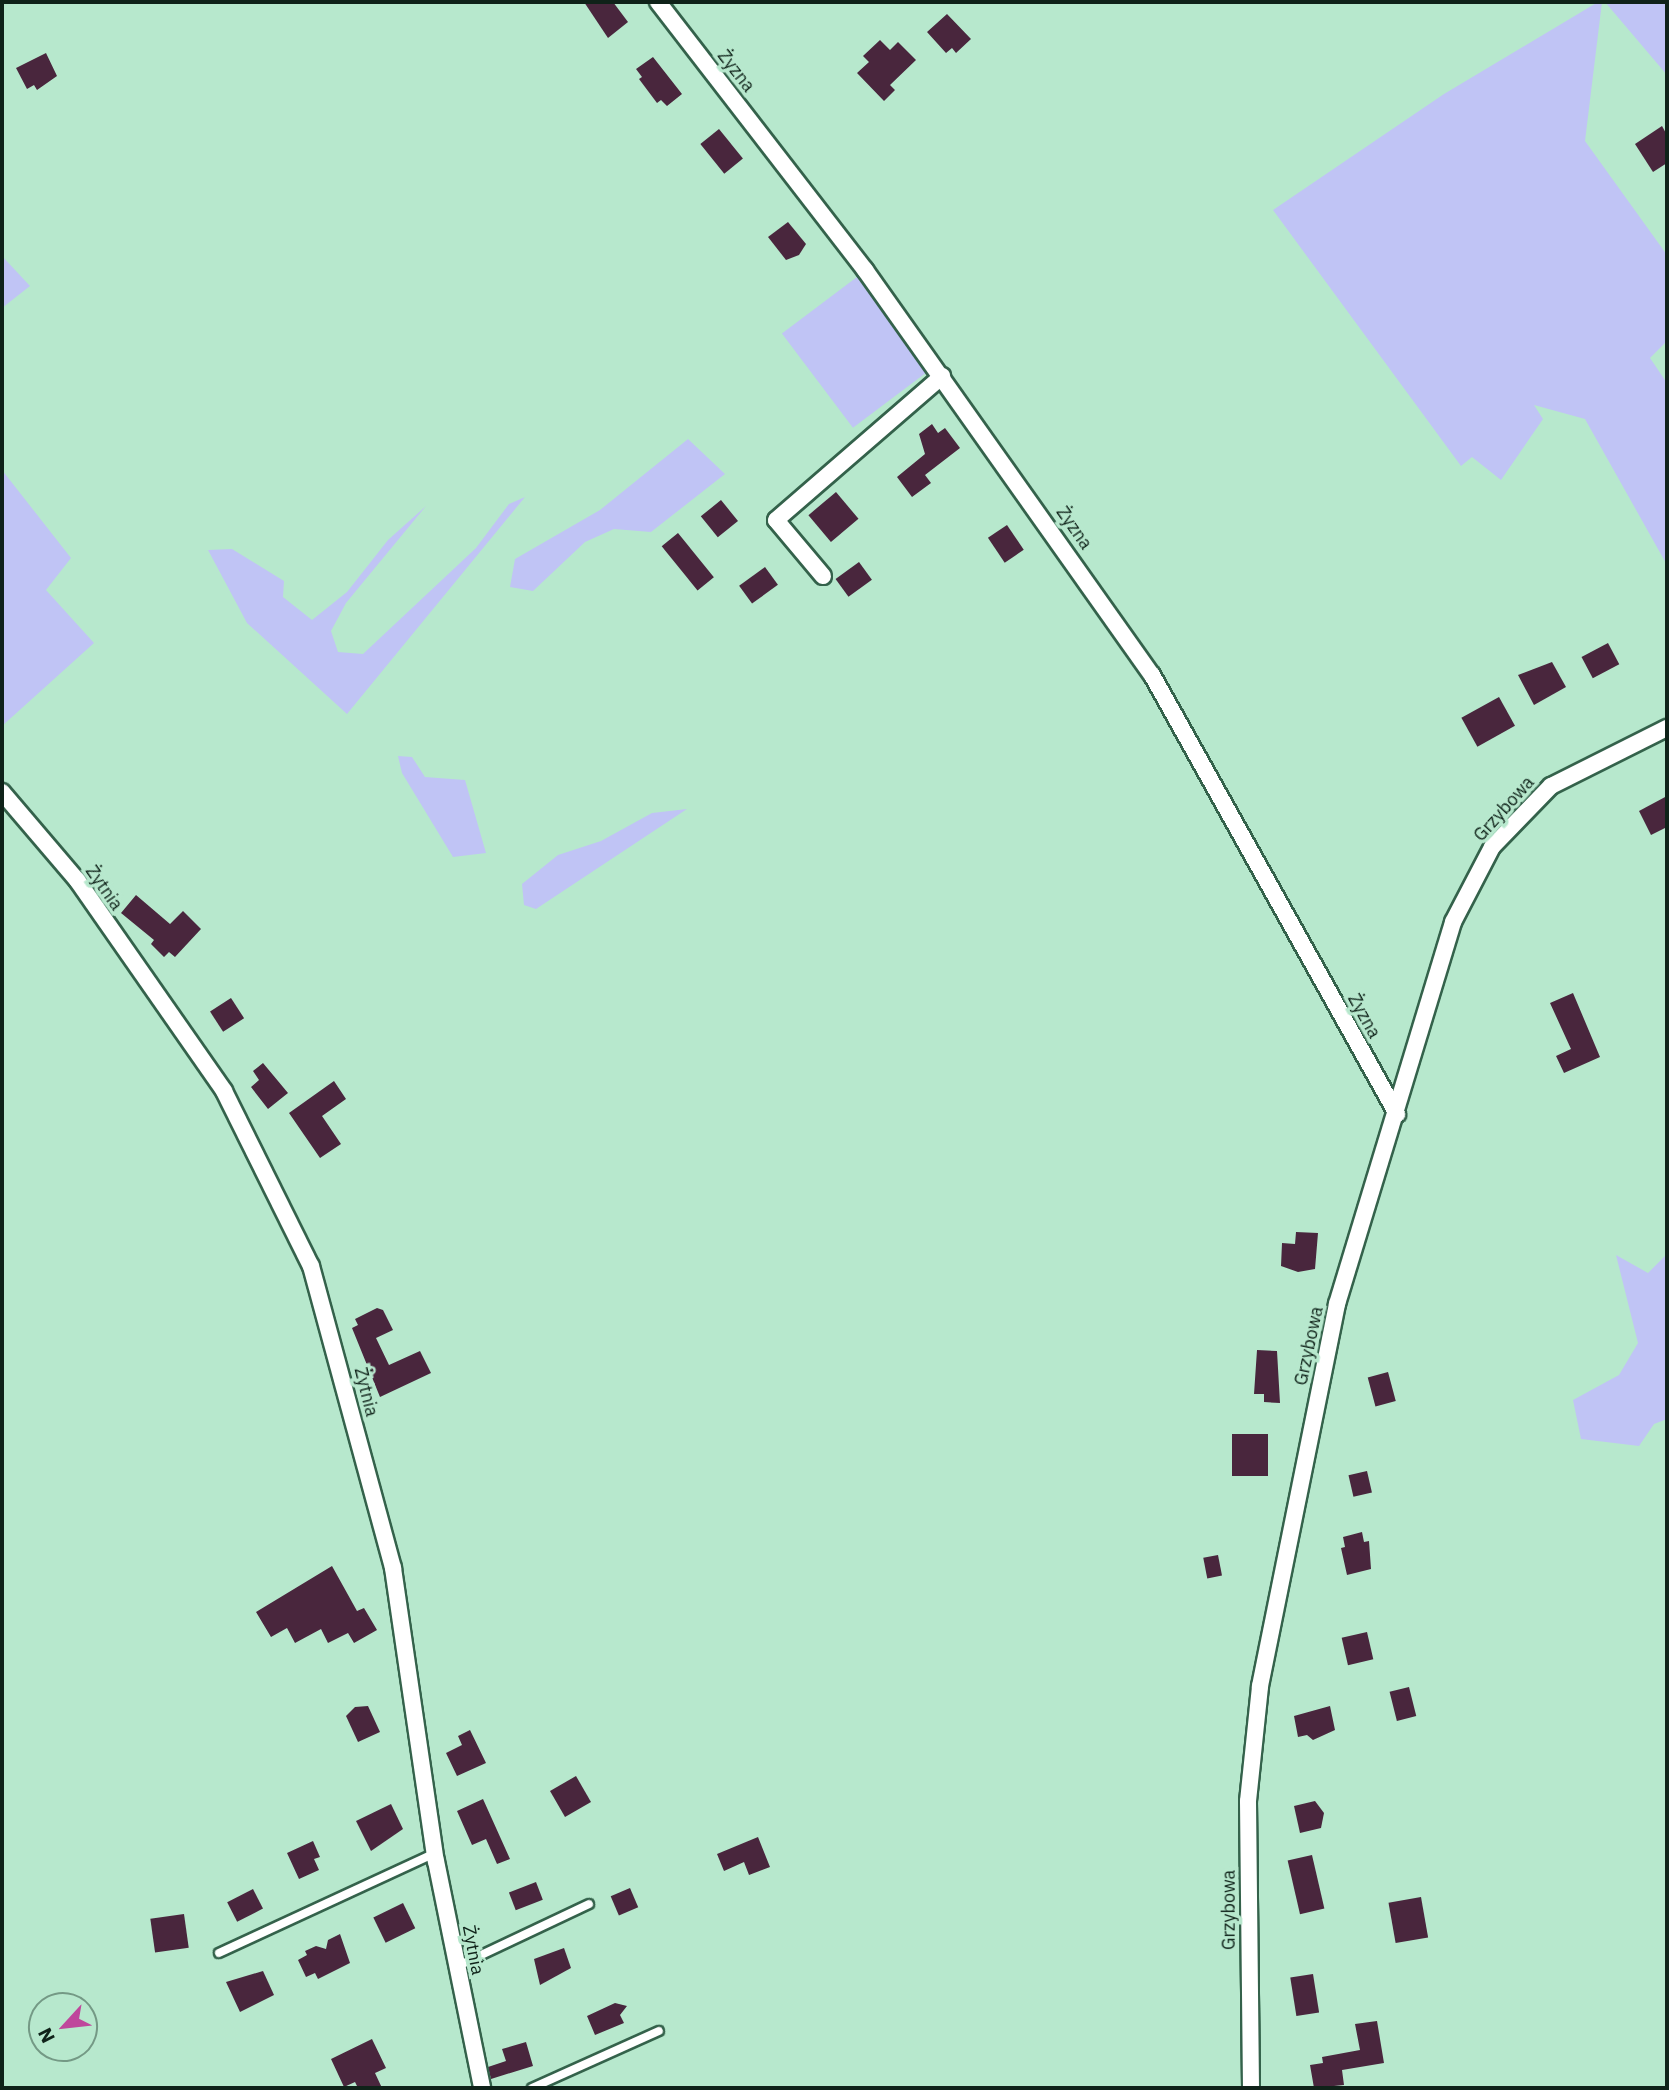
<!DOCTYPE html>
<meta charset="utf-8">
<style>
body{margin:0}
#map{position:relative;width:1669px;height:2090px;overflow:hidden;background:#b7e8cd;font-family:"IBM Plex Sans",sans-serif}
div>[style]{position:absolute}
.green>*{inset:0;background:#c0c4f5;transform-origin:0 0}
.building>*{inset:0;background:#49263d;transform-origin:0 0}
.roads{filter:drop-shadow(2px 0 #34624b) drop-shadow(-2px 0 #34624b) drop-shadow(0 2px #34624b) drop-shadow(0 -2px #34624b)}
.service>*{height:8px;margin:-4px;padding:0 4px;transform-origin:4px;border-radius:4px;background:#fff}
.minor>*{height:16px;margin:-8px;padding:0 8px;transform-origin:8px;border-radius:8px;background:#fff}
span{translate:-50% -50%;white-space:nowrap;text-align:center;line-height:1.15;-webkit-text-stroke:7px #b7e8cd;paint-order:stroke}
.street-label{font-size:18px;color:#0f2219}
.frame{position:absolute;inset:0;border:4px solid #0f2219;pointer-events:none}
.north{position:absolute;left:28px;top:1992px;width:70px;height:70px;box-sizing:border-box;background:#b7e8cd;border:2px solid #749985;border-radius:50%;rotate:243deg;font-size:19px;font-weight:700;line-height:28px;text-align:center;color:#0f2219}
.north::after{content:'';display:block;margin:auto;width:24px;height:32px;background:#bf479c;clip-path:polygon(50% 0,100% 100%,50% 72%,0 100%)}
</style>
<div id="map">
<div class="green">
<i style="clip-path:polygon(1598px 2px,1602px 2px,1585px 141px,1667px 255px,1667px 341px,1650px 358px,1667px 383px,1667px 565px,1585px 419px,1534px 405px,1543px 419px,1501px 480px,1472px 457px,1461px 466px,1273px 210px,1444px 94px)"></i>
<i style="clip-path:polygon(1605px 2px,1667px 2px,1667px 75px)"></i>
<i style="clip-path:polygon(2px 256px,30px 286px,2px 308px)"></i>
<i style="left:857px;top:277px;width:118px;height:94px;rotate:53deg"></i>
<i style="clip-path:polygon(688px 439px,725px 474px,651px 532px,614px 529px,585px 542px,533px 591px,510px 587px,515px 559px,600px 510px)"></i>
<i style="clip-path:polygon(2px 470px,71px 558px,46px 590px,94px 643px,2px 726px)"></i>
<i style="clip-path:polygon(525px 497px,347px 714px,247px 623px,208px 550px,232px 549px,284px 581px,283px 597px,312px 620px,347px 592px,388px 540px,426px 506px,346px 603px,331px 631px,338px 652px,363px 654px,476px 548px,509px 504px)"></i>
<i style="clip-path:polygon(398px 756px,412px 757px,425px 777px,465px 780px,486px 853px,453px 857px,402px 773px)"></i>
<i style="clip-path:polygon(687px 809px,536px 909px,524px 905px,522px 884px,558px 855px,601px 841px,652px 813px)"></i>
<i style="clip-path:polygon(1667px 1254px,1667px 1419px,1654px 1424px,1639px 1446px,1581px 1439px,1573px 1400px,1619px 1375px,1638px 1343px,1616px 1255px,1648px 1273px)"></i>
</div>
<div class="building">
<i style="clip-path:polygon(584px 2px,613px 2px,628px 22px,608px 38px)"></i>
<i style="clip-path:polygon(947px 14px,971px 39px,956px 53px,952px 48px,946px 53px,927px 32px)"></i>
<i style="clip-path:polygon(880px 40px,890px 50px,898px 42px,916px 60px,890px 85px,895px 90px,884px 101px,857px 73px,869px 62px,863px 56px)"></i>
<i style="clip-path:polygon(46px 53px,57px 76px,37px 90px,34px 85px,27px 89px,16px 68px)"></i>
<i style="clip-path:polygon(653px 57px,682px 94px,667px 106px,661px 100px,657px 103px,639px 79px,642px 77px,636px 69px)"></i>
<i style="clip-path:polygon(1662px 126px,1667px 135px,1667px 163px,1653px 172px,1635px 144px)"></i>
<i style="left:719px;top:129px;width:38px;height:24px;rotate:51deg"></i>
<i style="clip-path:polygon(788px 222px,806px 244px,799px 255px,786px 260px,768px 237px)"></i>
<i style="clip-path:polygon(932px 424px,938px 433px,945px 428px,960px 448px,925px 475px,931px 483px,912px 497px,897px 477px,925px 454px,919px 434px)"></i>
<i style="left:836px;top:492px;width:35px;height:36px;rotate:50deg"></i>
<i style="left:721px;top:500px;width:27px;height:26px;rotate:51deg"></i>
<i style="left:1007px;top:525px;width:30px;height:23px;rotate:56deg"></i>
<i style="left:678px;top:533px;width:57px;height:21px;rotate:51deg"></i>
<i style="left:859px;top:562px;width:22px;height:29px;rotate:54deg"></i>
<i style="left:765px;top:567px;width:22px;height:32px;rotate:54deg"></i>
<i style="left:1608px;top:643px;width:24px;height:30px;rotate:62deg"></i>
<i style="clip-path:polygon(1552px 662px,1566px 687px,1534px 705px,1518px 675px)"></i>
<i style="left:1499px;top:697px;width:33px;height:43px;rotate:61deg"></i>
<i style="clip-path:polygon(1667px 796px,1667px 827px,1651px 835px,1639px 811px)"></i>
<i style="clip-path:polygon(136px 895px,170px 924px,183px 911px,201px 929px,175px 957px,169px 952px,164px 957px,151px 944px,154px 940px,121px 913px)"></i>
<i style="clip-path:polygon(1573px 993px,1600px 1057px,1564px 1073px,1556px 1056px,1571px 1049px,1550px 1003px)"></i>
<i style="left:231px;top:998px;width:24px;height:25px;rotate:57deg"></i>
<i style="clip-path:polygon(263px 1063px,288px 1093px,268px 1109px,251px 1087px,259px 1080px,253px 1071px)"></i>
<i style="clip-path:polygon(334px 1081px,346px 1099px,322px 1116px,341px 1144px,320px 1158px,289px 1113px)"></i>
<i style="clip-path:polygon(1296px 1232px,1318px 1233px,1315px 1269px,1298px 1272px,1281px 1266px,1282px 1243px,1295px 1244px)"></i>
<i style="clip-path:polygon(377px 1308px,383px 1310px,393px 1330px,376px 1338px,389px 1365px,420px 1351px,431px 1373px,380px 1397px,352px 1328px,358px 1325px,355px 1319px)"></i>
<i style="clip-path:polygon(1257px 1350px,1277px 1351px,1280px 1403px,1264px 1402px,1264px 1394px,1254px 1394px)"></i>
<i style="left:1388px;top:1372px;width:30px;height:21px;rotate:75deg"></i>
<i style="left:1232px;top:1434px;width:36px;height:42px"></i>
<i style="left:1367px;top:1471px;width:22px;height:19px;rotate:77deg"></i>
<i style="clip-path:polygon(1362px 1532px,1364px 1542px,1369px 1541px,1371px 1569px,1347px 1575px,1341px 1548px,1345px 1547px,1343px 1537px)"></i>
<i style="left:1218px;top:1555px;width:21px;height:15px;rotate:79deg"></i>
<i style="clip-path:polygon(332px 1566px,357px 1611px,364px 1608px,377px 1630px,354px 1643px,348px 1633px,328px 1643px,321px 1629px,295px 1643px,287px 1628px,271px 1637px,256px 1612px)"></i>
<i style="left:1367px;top:1632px;width:28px;height:26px;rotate:77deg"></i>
<i style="left:1409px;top:1687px;width:30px;height:20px;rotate:76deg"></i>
<i style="clip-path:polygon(368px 1706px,380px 1732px,358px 1742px,346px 1716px,355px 1707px)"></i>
<i style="clip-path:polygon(1330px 1706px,1335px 1730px,1313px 1740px,1307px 1735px,1298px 1737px,1294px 1716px)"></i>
<i style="clip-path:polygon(470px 1730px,486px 1763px,457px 1776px,446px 1753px,462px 1745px,458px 1736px)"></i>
<i style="left:576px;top:1776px;width:30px;height:30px;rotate:60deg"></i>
<i style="clip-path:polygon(483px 1799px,510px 1859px,497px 1864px,486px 1839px,472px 1845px,457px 1811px)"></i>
<i style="clip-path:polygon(1315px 1801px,1324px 1813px,1321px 1828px,1300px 1833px,1294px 1806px)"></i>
<i style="clip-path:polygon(391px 1804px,403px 1829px,371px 1851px,356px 1821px)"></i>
<i style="clip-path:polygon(758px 1837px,770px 1867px,749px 1875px,744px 1862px,724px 1871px,717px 1854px)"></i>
<i style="clip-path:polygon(313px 1841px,320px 1857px,314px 1859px,319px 1870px,299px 1879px,287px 1853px)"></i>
<i style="left:1312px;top:1855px;width:55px;height:25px;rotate:77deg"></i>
<i style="left:536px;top:1882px;width:19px;height:29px;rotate:69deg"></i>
<i style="left:630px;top:1888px;width:21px;height:21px;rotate:67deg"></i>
<i style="left:253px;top:1889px;width:22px;height:29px;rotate:63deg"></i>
<i style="left:1421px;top:1897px;width:41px;height:33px;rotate:80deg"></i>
<i style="left:403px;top:1903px;width:28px;height:33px;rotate:64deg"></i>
<i style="left:184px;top:1914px;width:34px;height:34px;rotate:82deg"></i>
<i style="clip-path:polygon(340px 1934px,350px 1963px,318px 1979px,315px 1973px,306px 1977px,298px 1960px,307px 1955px,305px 1951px,316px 1946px,326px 1949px,328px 1940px)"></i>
<i style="clip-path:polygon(564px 1948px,571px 1968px,540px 1985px,534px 1959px)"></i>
<i style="clip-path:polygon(263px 1971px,274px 1995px,240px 2012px,226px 1982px)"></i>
<i style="left:1313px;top:1974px;width:39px;height:23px;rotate:81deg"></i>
<i style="clip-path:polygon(615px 2003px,627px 2006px,620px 2015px,624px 2023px,595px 2035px,587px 2016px)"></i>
<i style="clip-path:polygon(1377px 2021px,1384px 2063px,1342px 2070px,1344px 2085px,1314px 2088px,1310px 2065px,1323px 2063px,1322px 2057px,1360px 2050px,1355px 2024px)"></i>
<i style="clip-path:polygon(372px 2039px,386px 2068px,375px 2073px,382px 2088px,358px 2088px,355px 2082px,344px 2087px,331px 2059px)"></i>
<i style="clip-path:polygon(526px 2042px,533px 2066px,491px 2079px,488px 2067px,506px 2061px,502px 2049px)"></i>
</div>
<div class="roads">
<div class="service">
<i style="left:219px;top:1953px;width:238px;rotate:-24.8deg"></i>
<i style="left:456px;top:1967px;width:147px;rotate:-25.3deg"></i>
<i style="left:532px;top:2088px;width:139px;rotate:-24.2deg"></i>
</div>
<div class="minor">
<i style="left:658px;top:2px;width:339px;rotate:52.3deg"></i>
<i style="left:865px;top:270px;width:496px;rotate:54.7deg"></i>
<i style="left:1152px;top:675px;width:503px;rotate:60.83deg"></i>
<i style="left:823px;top:576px;width:73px;rotate:-130deg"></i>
<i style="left:776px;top:520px;width:220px;rotate:-40.9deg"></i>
<i style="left:2px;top:792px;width:116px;rotate:49.6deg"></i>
<i style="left:77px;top:880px;width:257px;rotate:55.1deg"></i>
<i style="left:224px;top:1091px;width:195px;rotate:63.6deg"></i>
<i style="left:311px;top:1266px;width:313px;rotate:74.8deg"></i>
<i style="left:393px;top:1568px;width:296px;rotate:81.7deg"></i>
<i style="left:436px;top:1861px;width:232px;rotate:78.5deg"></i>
<i style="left:1251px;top:2088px;width:287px;rotate:-90.6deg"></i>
<i style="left:1248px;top:1801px;width:116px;rotate:-84deg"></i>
<i style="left:1260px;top:1686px;width:390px;rotate:-78.6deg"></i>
<i style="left:1337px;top:1304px;width:399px;rotate:-73.1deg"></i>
<i style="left:1453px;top:922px;width:85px;rotate:-62.5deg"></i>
<i style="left:1492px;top:847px;width:85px;rotate:-46deg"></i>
<i style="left:1551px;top:786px;width:130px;rotate:-26.6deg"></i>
</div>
</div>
<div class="street-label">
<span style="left:736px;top:71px;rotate:52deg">Żyzna</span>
<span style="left:1074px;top:528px;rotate:55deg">Żyzna</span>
<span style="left:1504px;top:809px;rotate:-48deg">Grzybowa</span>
<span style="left:104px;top:888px;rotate:55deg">Żytnia</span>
<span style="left:1364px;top:1016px;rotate:61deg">Żyzna</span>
<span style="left:1309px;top:1346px;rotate:-78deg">Grzybowa</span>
<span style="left:366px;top:1392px;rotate:76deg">Żytnia</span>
<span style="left:1229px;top:1910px;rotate:-90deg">Grzybowa</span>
<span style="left:473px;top:1950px;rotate:79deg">Żytnia</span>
</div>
<div class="frame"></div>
<div class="north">N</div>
</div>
